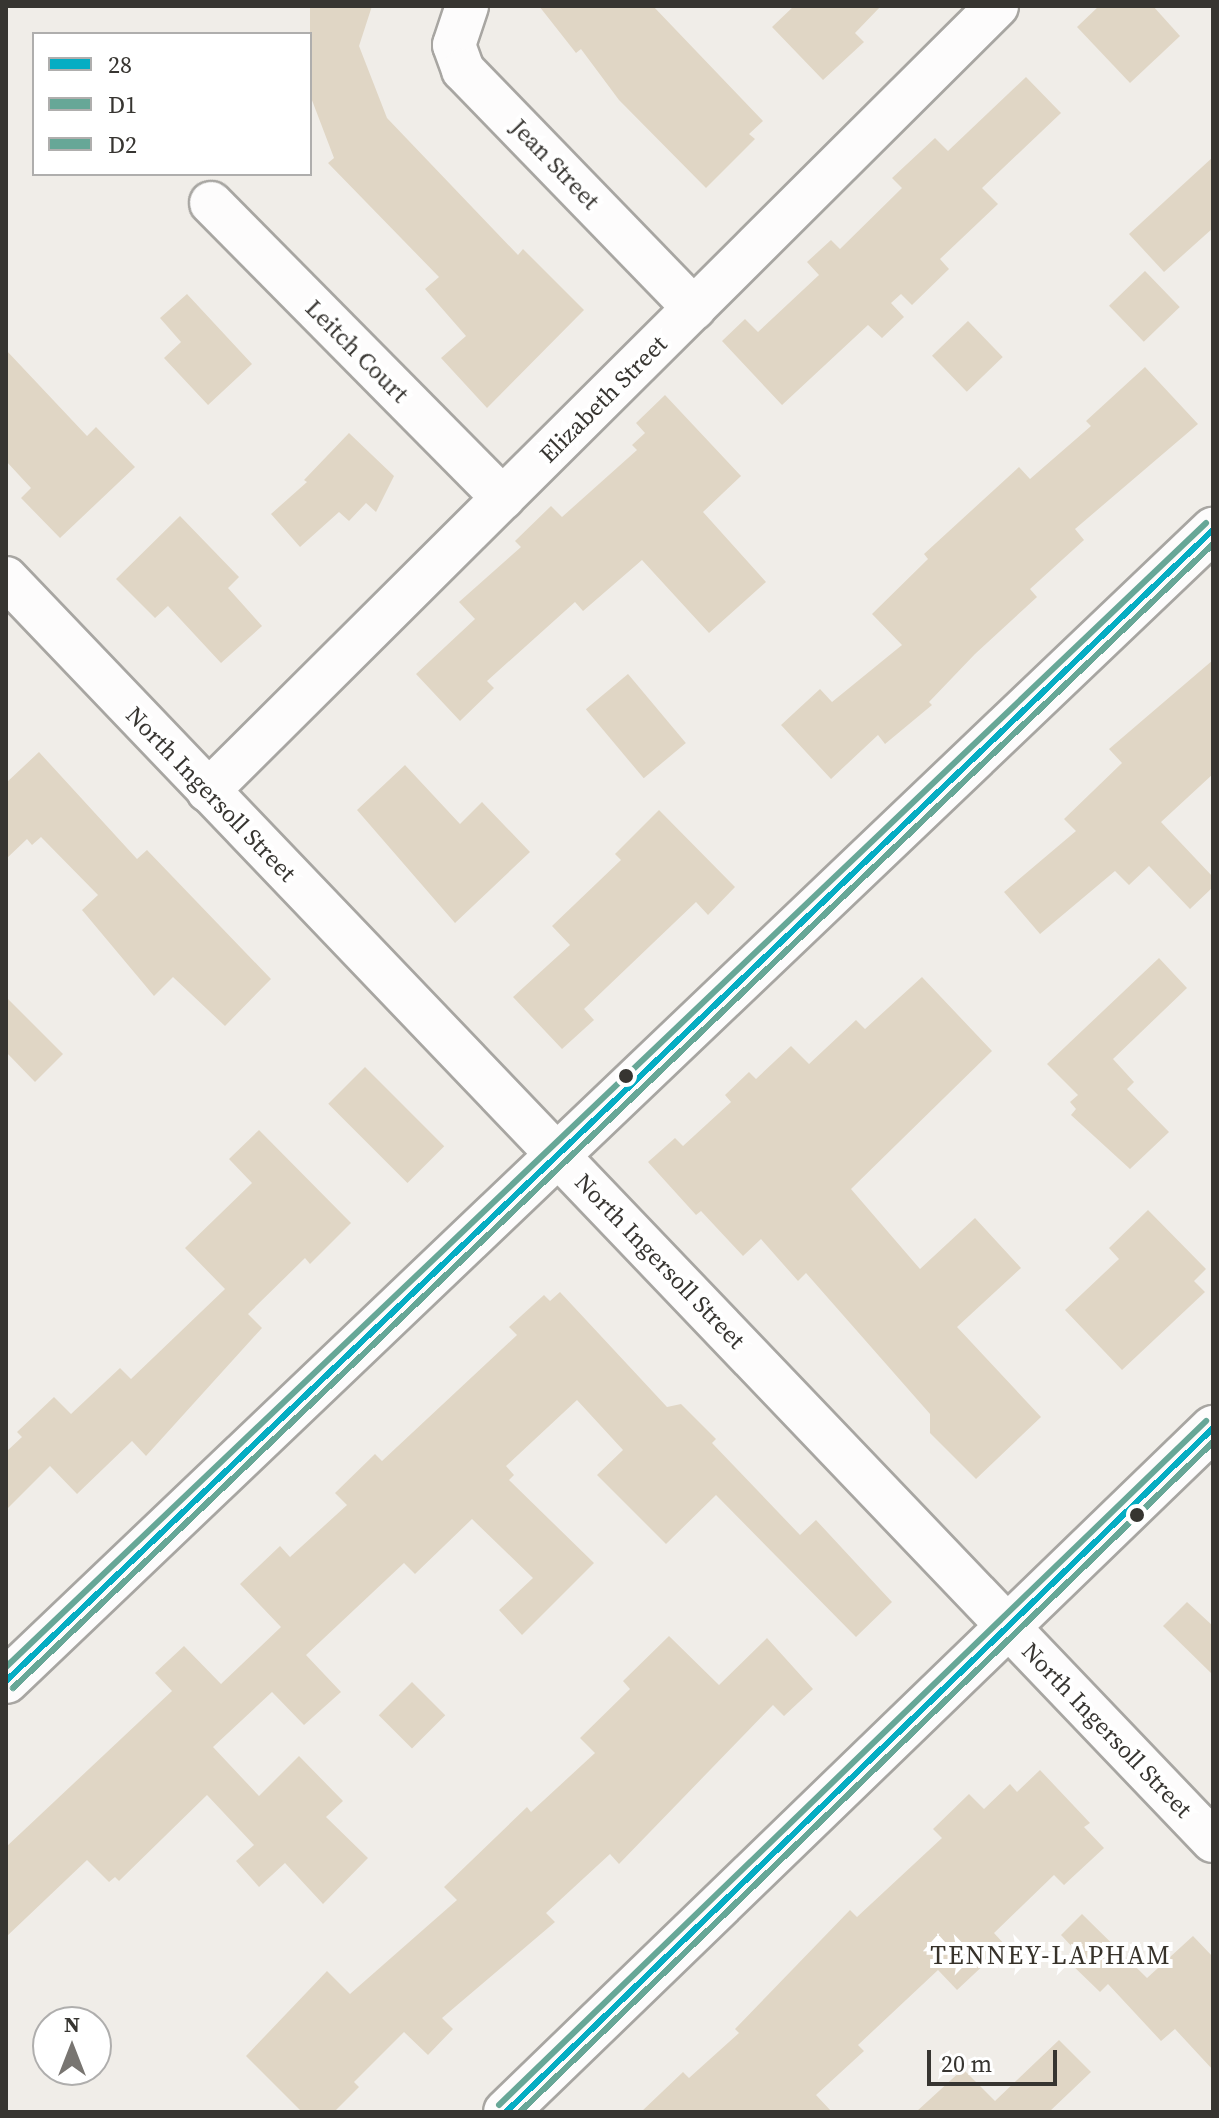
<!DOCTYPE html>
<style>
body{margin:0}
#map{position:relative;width:1219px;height:2118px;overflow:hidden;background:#f0ede8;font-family:"Source Serif 4",serif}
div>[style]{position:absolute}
.building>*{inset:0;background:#e0d6c5;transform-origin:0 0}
.roads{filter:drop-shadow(2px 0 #a8a6a2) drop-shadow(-2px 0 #a8a6a2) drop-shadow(0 2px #a8a6a2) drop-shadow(0 -2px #a8a6a2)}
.minor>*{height:42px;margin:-21px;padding:0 21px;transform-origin:21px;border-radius:21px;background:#fdfcfc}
.secondary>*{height:44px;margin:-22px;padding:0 22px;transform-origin:22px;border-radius:22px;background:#fdfcfc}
.bus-1>*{height:6px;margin:-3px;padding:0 3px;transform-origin:3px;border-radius:3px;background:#06adc3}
.bus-2>*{height:6px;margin:-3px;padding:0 3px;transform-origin:3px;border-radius:3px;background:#67a797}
.bus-3>*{height:6px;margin:-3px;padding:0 3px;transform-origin:3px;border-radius:3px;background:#67a797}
.dots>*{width:22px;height:22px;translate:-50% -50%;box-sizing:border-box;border:4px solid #fff;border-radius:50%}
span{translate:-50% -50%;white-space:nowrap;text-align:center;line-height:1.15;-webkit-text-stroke:8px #fff;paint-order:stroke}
.street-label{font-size:24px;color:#373531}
.neighbourhood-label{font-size:26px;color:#37322a;letter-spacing:2px}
.frame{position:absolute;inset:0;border:8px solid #373531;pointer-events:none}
.legend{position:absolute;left:32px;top:32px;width:280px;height:144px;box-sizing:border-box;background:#fff;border:2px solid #afaead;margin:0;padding:10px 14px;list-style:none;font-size:24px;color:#373531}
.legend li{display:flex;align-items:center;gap:16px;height:40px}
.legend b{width:40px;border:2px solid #afaead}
.north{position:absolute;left:32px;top:2006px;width:80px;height:80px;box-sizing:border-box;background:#fff;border:2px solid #afaead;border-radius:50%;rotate:0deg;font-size:22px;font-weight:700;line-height:32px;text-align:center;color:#373531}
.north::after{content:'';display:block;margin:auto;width:28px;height:36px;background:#787571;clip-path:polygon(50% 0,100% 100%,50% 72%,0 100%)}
.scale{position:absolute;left:927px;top:2050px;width:130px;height:36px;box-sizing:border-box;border:4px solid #373531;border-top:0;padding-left:10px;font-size:24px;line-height:28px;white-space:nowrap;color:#373531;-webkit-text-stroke:6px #fff;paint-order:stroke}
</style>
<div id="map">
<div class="building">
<i style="clip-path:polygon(310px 6px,372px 6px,359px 46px,387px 118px,518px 255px,523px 249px,584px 310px,487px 408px,441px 358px,466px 336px,425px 289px,439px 277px,328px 163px,334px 158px,310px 95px)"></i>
<i style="clip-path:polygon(539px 6px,653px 6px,763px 121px,749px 134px,755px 139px,706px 188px,619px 100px,581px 49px,576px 53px)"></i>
<i style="clip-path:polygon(794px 6px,881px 6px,855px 33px,864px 42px,823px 80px,772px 27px)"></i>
<i style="clip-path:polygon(1099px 6px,1153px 6px,1180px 36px,1130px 83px,1077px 27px)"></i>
<i style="clip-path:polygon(1026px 77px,1061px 113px,982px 188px,998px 204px,940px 259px,949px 269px,912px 305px,901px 294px,891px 303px,904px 317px,882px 338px,868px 325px,782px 405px,722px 341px,745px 319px,758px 332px,819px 275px,807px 262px,831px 240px,840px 249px,902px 188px,892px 178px,935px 138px,948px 151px)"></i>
<i style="clip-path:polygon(1213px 157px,1213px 228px,1164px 272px,1129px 234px)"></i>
<i style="left:1145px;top:271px;width:50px;height:50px;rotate:46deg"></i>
<i style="clip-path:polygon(187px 294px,252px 364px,208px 405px,164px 358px,181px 342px,160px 318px)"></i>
<i style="left:968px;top:321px;width:50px;height:50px;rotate:46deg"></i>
<i style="clip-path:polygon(6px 350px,87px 436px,96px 427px,135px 467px,60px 538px,21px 498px,31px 488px,6px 461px)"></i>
<i style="clip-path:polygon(1145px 367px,1198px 424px,1075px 529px,1084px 540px,1030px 589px,1037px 597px,975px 654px,929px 702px,932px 705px,885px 744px,878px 735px,831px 779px,781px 725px,820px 689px,832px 702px,902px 645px,872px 614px,928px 559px,924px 554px,1019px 467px,1030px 479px,1091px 426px,1086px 421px)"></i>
<i style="clip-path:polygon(665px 395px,741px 476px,703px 512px,766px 582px,709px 633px,642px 560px,583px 611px,575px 602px,487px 681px,494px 688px,460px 721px,416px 674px,475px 619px,459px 602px,521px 547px,515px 541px,551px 506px,562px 517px,637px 450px,632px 445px,645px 433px,636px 423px)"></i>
<i style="clip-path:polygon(349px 433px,394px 476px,376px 512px,366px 503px,349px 521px,339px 512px,300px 547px,271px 514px,307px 482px,304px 480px)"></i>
<i style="clip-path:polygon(180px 516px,239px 577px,228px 588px,262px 626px,221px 663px,168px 606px,155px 618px,116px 579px)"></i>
<i style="clip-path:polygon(1213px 660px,1213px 774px,1161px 822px,1213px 877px,1213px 887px,1190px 909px,1149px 866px,1129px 885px,1115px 871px,1040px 934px,1004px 892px,1076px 831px,1064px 819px,1122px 763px,1109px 749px)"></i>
<i style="left:628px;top:674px;width:90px;height:55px;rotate:50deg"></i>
<i style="clip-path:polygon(39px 752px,137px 859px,147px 850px,271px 979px,225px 1026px,173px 977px,154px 996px,82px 910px,98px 895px,41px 837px,32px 845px,27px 839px,6px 859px,6px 783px)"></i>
<i style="clip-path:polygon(405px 765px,460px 824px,482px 802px,530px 852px,455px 923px,357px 810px)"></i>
<i style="clip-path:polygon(659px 810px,735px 887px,708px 915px,696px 902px,584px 1009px,594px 1020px,562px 1049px,513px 997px,570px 945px,552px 926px,621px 860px,615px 854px)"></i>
<i style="clip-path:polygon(1159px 958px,1187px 988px,1113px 1059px,1134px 1082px,1127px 1089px,1169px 1132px,1130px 1169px,1071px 1115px,1076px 1109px,1070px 1102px,1078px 1095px,1047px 1064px)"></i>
<i style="clip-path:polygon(922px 977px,992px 1051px,851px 1189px,920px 1269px,975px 1218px,1021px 1268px,957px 1327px,1041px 1417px,976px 1479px,930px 1433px,930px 1414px,806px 1273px,798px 1281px,761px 1239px,743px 1256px,701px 1211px,696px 1215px,648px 1162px,675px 1138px,683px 1146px,731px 1102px,725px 1095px,749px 1072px,756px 1079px,791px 1046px,809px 1064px,856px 1020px,865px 1029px)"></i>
<i style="clip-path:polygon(6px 997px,63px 1054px,35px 1082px,6px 1052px)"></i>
<i style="left:365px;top:1067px;width:112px;height:52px;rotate:45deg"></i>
<i style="clip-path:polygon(259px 1130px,351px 1223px,310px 1264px,305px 1258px,248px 1314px,262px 1328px,146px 1456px,132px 1441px,77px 1494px,50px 1466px,6px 1510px,6px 1452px,22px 1437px,17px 1432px,54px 1397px,71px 1414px,120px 1368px,131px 1379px,225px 1289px,185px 1248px,252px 1183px,229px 1159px)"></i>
<i style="clip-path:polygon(1148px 1210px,1206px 1269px,1194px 1281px,1205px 1292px,1122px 1370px,1065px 1310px,1119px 1259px,1109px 1248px)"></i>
<i style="clip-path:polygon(560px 1292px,667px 1407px,681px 1404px,716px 1439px,712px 1443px,800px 1535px,816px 1520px,892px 1602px,856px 1637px,716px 1495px,666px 1544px,597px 1475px,623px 1450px,577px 1400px,506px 1466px,514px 1475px,509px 1480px,594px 1563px,522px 1635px,499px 1610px,533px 1578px,472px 1519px,415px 1574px,404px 1563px,306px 1655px,341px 1692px,304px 1725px,272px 1692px,213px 1747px,259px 1796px,299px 1756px,343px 1801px,326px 1817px,368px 1858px,323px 1904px,285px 1863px,259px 1887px,236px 1861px,254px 1845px,207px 1795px,119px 1881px,115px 1877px,109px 1882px,87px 1860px,6px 1937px,6px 1847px,172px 1691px,155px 1673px,184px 1646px,221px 1684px,281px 1627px,240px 1584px,280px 1546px,290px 1557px,347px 1505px,335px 1493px,375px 1454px,382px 1461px,517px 1335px,509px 1327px,544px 1295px,550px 1301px)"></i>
<i style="clip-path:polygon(1187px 1602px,1213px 1626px,1213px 1675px,1163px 1626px)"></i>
<i style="clip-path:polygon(669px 1636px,719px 1685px,767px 1638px,813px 1689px,784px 1716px,773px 1705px,619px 1864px,610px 1854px,546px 1913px,555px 1922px,442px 2018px,453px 2029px,428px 2055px,404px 2032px,354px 2082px,359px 2087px,334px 2112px,302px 2112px,246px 2056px,327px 1971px,350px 1994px,457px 1900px,444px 1887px,527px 1807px,531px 1812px,595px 1753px,580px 1738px,630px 1689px,623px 1681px)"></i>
<i style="left:412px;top:1682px;width:47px;height:47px;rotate:45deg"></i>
<i style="clip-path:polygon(1040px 1770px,1090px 1823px,1084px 1827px,1104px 1848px,1064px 1885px,1054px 1875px,994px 1933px,1005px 1945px,957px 1990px,938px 1970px,858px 2045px,864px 2051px,816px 2095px,832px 2112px,641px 2112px,683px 2072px,689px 2078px,739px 2033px,735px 2029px,850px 1910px,857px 1917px,942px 1838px,933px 1829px,969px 1794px,984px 1809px,1010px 1784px,1017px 1792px)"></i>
<i style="clip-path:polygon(1082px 1914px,1147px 1978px,1193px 1936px,1213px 1957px,1213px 2070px,1175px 2029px,1161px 2041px,1108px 1984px,1100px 1992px,1068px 1961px,1077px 1952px,1061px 1935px)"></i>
<i style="clip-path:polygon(1059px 2040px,1091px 2072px,1049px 2112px,916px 2112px,963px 2069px,995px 2101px)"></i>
</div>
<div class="roads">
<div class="minor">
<i style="left:467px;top:6px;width:41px;rotate:108.4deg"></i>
<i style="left:454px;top:45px;width:27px;rotate:70deg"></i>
<i style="left:463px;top:70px;width:332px;rotate:45.9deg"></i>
<i style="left:211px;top:203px;width:415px;rotate:45.3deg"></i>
<i style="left:6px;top:578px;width:1747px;rotate:46.3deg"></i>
<i style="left:208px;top:791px;width:1113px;rotate:-44.85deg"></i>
</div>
<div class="secondary">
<i style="left:6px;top:1681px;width:1668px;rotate:-43.64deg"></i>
<i style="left:506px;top:2112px;width:984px;rotate:-44.05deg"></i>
</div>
</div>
<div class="bus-1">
<i style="left:6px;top:1681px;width:1668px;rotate:-43.64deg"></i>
<i style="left:506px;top:2112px;width:984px;rotate:-44.05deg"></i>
</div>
<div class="bus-2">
<i style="left:13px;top:1688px;width:1658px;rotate:-43.63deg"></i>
<i style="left:520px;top:2112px;width:964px;rotate:-44.03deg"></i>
</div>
<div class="bus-3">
<i style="left:6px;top:1667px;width:1658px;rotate:-43.63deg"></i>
<i style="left:499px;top:2105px;width:984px;rotate:-44.05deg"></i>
</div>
<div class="dots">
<i style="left:626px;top:1076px;background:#373531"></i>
<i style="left:1137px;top:1515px;background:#373531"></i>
</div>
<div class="street-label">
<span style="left:555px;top:164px;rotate:46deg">Jean Street</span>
<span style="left:357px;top:351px;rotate:45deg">Leitch Court</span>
<span style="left:603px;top:399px;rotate:-45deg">Elizabeth Street</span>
<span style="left:211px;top:794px;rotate:46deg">North Ingersoll Street</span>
<span style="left:660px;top:1261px;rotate:46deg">North Ingersoll Street</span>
<span style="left:1107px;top:1730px;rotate:46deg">North Ingersoll Street</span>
</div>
<div class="neighbourhood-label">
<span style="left:1051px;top:1956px">TENNEY-LAPHAM</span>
</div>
<div class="frame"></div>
<ul class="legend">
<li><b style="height:10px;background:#06adc3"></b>28</li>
<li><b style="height:10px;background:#67a797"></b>D1</li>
<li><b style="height:10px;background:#67a797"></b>D2</li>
</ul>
<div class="north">N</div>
<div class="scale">20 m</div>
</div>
